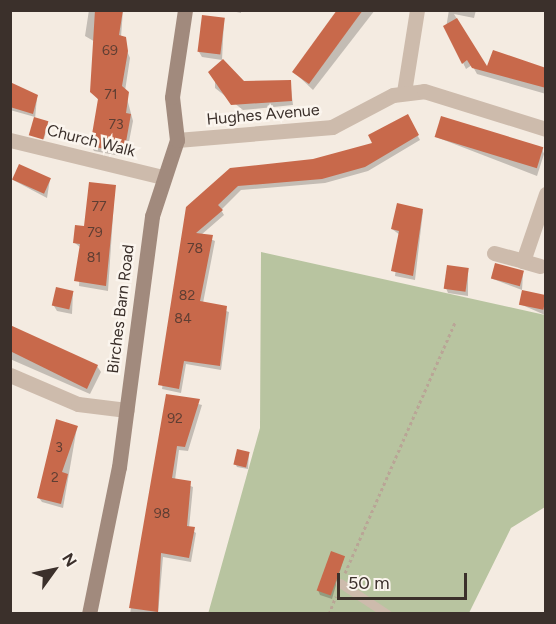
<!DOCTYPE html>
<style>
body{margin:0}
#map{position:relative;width:556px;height:624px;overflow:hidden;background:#f4ebe1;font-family:Figtree,sans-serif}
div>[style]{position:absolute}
.green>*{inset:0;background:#b8c4a0}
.shadow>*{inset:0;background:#0003}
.building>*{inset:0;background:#c8694b;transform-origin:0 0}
.path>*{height:3px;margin-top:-1.5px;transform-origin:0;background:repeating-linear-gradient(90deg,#b9a596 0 3px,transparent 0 6px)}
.lane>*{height:9px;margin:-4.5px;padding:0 4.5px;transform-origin:4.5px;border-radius:4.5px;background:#cdbbac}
.street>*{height:15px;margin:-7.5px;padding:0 7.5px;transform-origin:7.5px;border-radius:7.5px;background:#cdbbac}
.secondary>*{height:15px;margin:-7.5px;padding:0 7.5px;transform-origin:7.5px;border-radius:7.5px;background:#a18a7d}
span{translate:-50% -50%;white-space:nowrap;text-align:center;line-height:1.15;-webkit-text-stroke:5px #fbf5ee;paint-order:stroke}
.number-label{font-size:14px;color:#5e3e33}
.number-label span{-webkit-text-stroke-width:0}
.street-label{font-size:16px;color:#3b302b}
.frame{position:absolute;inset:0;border:12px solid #3b302b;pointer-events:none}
.north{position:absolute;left:24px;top:540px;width:60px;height:60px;-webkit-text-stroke:4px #fbf5ee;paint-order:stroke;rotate:57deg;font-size:16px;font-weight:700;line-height:24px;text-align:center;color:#3b302b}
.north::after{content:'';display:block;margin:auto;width:21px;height:27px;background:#3b302b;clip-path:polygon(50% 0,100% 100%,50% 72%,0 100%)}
.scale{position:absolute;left:337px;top:573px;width:130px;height:27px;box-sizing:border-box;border:3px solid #3b302b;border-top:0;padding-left:8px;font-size:18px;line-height:21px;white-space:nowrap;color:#3b302b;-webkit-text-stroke:4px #fbf5ee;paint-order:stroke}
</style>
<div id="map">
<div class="green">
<i style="clip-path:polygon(261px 252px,545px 315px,545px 507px,511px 528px,469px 613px,208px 614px,260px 428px)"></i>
</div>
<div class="shadow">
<i style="clip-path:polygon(89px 10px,123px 10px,121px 37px,130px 58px,125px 91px,133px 121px,126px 157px,94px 151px,91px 146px,99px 101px,92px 91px,97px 43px,85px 36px)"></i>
<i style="clip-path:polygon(227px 10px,241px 10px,241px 13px)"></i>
<i style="clip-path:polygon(339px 10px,375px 10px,313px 90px,294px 72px)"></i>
<i style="clip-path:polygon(449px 10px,476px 10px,474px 18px,454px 14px,488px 69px,546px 69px,546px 94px,477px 74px,472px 65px,466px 69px,446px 28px)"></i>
<i style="clip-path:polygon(224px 20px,222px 60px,202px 57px,199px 52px)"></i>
<i style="clip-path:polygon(215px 81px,290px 81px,293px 105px,243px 110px,215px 88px)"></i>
<i style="clip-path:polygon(10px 85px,37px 97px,35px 119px,48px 124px,44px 139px,31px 134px,35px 117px,10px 110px)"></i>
<i style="clip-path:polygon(407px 116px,420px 140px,368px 171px,325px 183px,241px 190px,221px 210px,224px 215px,201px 235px,215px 241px,203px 303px,229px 312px,221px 370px,186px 364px,181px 393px,162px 389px,188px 208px,230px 170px,313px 161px,374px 144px)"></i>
<i style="clip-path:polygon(436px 137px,542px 149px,544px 154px,537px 176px)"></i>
<i style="clip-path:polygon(50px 179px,47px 198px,13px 180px)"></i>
<i style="clip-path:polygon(115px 186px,108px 291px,79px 286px,81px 248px,75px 243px)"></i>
<i style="clip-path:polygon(423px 211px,415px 280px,395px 276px,400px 235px,392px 229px)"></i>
<i style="clip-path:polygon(468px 270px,468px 296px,448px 293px,446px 288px)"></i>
<i style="clip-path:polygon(523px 273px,522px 290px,493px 279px)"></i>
<i style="clip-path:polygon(73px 292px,72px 314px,57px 311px,54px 306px)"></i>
<i style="clip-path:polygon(546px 297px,545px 315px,520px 304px)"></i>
<i style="clip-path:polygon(10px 330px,97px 366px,101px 372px,90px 394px,10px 359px)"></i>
<i style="clip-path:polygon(167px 396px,202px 405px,188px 451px,179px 450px,175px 480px,193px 487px,189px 528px,196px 533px,191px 562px,163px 557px,158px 614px,130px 614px)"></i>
<i style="clip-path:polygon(77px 427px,63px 508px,42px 502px,39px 498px)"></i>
<i style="clip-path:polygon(249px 453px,248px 469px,237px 467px,236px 465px)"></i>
<i style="clip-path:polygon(344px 557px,332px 599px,320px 595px,318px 590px)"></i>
</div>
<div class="building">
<i style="clip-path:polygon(95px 10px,123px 10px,119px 35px,126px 37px,128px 51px,122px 86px,129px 92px,126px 113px,131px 114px,124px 153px,90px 146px,98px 99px,90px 92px)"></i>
<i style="clip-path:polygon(337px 10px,363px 10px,309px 84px,292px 72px)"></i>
<i style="left:202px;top:15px;width:23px;height:37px;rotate:7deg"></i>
<i style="clip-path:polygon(457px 18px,487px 66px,493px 50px,546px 68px,546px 88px,472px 68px,467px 60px,462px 64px,443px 26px)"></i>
<i style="clip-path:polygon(223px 59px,244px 81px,291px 80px,292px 101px,231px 105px,208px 72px)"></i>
<i style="clip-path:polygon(10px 82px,38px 95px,33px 114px,10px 107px)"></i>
<i style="clip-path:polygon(408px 114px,419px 135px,365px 167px,322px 179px,238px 186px,218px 205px,223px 210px,196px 233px,213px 235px,200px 301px,227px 306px,220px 366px,184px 361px,179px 389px,158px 385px,186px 207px,230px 168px,313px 159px,372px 143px,368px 135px)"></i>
<i style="left:441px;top:116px;width:107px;height:22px;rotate:17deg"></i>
<i style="left:34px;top:117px;width:15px;height:19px;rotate:16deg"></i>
<i style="left:19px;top:164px;width:35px;height:17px;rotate:24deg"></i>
<i style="clip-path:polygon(89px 182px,116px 185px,106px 286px,74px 281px,80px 244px,73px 243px,75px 225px,84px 226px)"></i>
<i style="clip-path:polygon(397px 203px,423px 209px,413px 276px,391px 271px,399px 231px,391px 229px)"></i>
<i style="left:495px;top:263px;width:30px;height:16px;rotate:15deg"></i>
<i style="left:447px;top:265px;width:22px;height:24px;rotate:8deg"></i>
<i style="left:56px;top:287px;width:18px;height:19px;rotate:13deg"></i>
<i style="left:522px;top:290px;width:25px;height:15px;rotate:12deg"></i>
<i style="clip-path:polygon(10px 325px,98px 365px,87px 389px,10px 351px)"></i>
<i style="clip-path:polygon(166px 394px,200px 399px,185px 447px,177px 446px,172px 478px,191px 481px,187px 526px,195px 527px,189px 558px,161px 553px,158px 612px,129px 608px)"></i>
<i style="clip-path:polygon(56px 419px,78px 426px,62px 472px,68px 474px,61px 504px,37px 498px)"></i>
<i style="left:237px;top:449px;width:13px;height:16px;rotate:13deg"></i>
<i style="left:331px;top:551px;width:15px;height:42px;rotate:20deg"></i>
</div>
<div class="path">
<i style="left:345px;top:573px;width:274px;rotate:-66.3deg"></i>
<i style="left:329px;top:614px;width:19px;rotate:-69deg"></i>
</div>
<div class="lane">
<i style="left:340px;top:583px;width:56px;rotate:33.4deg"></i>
</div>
<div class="street">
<i style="left:404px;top:92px;width:83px;rotate:-81deg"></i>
<i style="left:10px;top:140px;width:157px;rotate:13.6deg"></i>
<i style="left:177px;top:140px;width:156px;rotate:-4.8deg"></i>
<i style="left:332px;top:127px;width:69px;rotate:-27.7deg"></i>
<i style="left:393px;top:95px;width:31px;rotate:-7deg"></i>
<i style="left:424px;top:91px;width:128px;rotate:17.3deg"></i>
<i style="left:494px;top:253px;width:30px;rotate:15deg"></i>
<i style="left:540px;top:266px;width:18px;rotate:-164deg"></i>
<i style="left:523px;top:261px;width:71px;rotate:-71.1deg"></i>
<i style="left:10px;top:375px;width:74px;rotate:23.1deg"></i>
<i style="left:78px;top:404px;width:49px;rotate:7deg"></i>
</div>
<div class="secondary">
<i style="left:89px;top:614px;width:150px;rotate:-78.5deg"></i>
<i style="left:119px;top:467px;width:253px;rotate:-82.5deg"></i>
<i style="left:152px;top:216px;width:80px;rotate:-71.8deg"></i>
<i style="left:177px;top:140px;width:43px;rotate:-96.6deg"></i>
<i style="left:172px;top:97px;width:88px;rotate:-81.5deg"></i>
</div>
<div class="number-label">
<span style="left:110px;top:51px">69</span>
<span style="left:111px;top:95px">71</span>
<span style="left:116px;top:125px">73</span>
<span style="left:99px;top:207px">77</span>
<span style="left:95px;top:233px">79</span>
<span style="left:195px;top:249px">78</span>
<span style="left:94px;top:258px">81</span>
<span style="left:187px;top:296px">82</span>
<span style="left:183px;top:319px">84</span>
<span style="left:175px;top:419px">92</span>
<span style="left:59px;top:448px">3</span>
<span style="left:55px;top:478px">2</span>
<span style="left:162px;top:514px">98</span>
</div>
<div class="street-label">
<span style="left:263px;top:115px;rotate:-5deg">Hughes Avenue</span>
<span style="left:91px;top:141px;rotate:14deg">Church Walk</span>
<span style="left:121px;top:309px;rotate:-83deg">Birches Barn Road</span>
</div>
<div class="frame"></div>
<div class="north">N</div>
<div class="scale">50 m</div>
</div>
